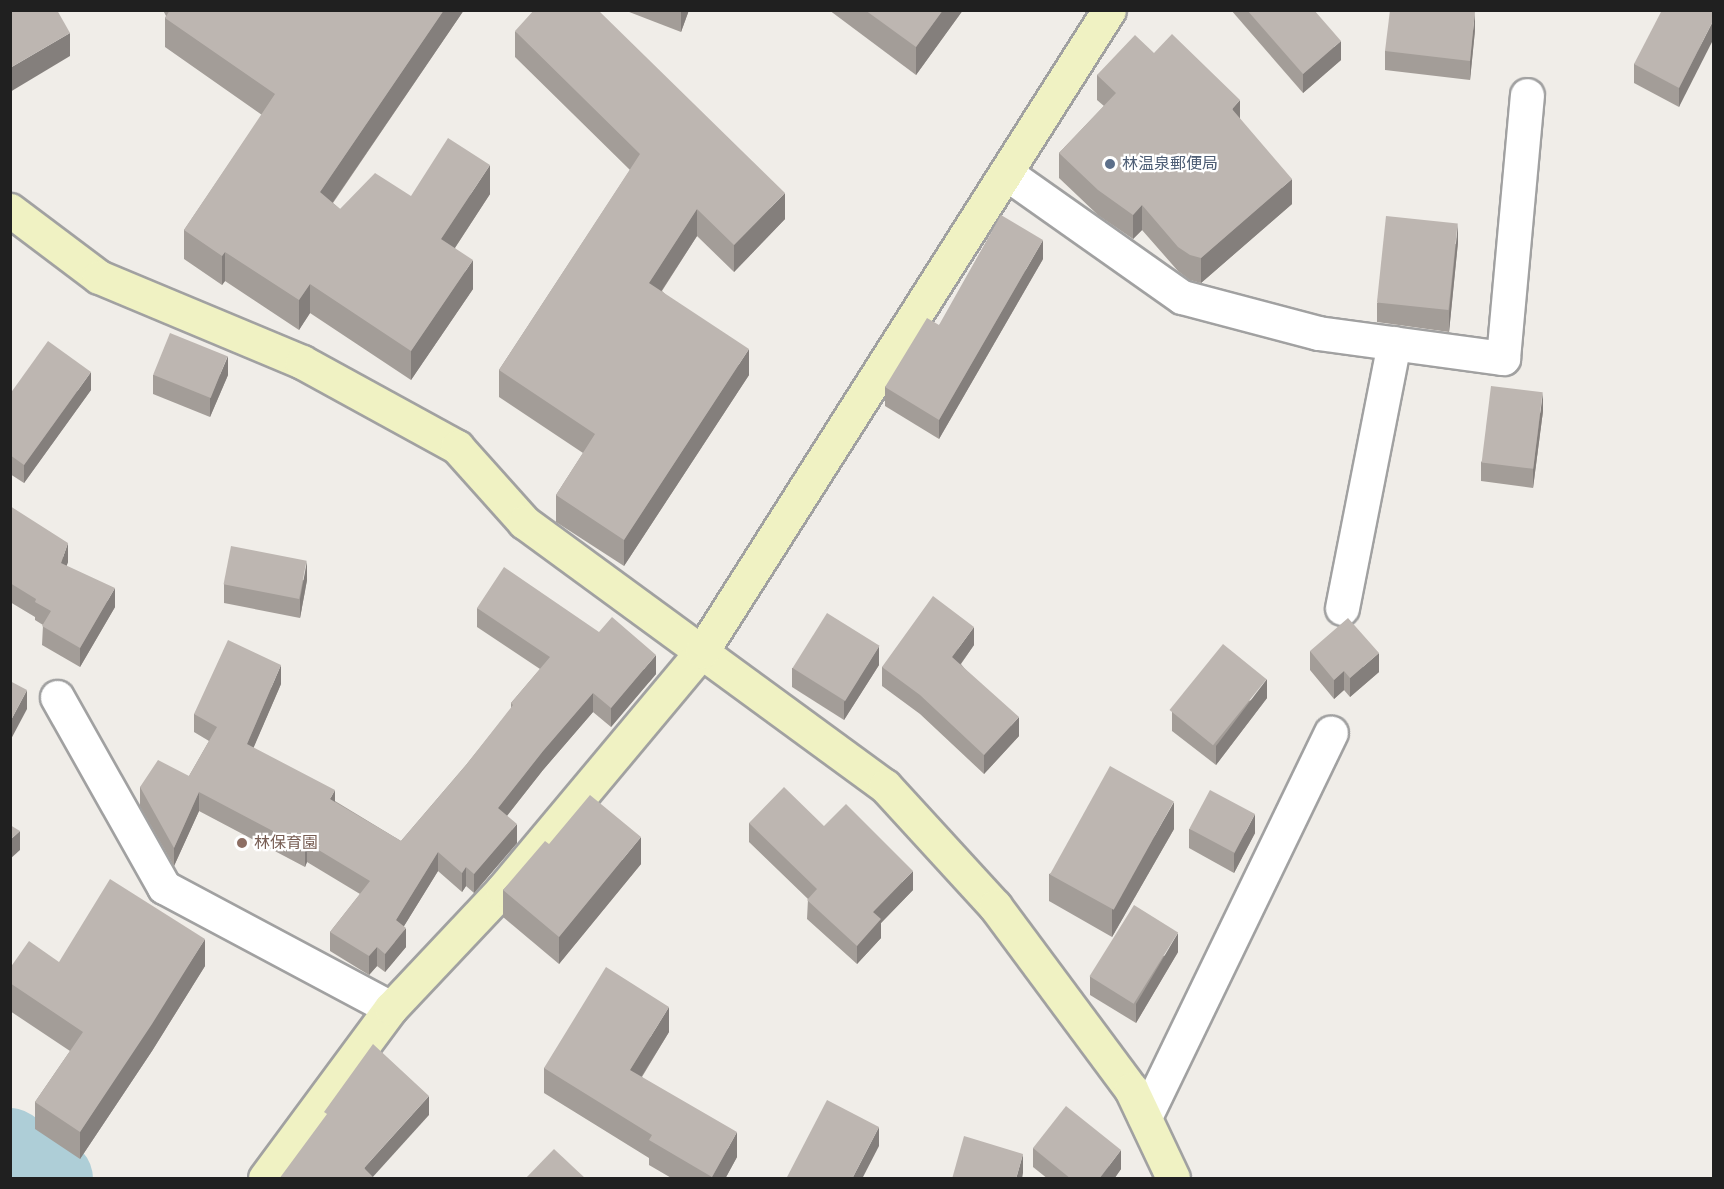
<!DOCTYPE html>
<meta charset="utf-8">
<style>
body{margin:0}
#map{position:relative;width:1724px;height:1189px;overflow:hidden;background:#f0ede8;font-family:"Fira Sans Condensed","Noto Sans JP",sans-serif}
div>[style]{position:absolute}
.river>*{height:76px;margin:-38px;padding:0 38px;transform-origin:38px;border-radius:38px;background:#aeced7}
.roads{filter:drop-shadow(2px 0 #a1a1a1) drop-shadow(-2px 0 #a1a1a1) drop-shadow(0 2px #a1a1a1) drop-shadow(0 -2px #a1a1a1)}
.street>*{height:33px;margin:-16.5px;padding:0 16.5px;transform-origin:16.5px;border-radius:16.5px;background:#fff}
.secondary>*{height:33px;margin:-16.5px;padding:0 16.5px;transform-origin:16.5px;border-radius:16.5px;background:#f0f2c3}
.wall>*{inset:0;background:#a39d98}
.shaded-wall>*{inset:0;background:#847f7c}
.building>*{inset:0;background:#bdb6b1;transform-origin:0 0}
.dots>*{width:16px;height:16px;translate:-50% -50%;box-sizing:border-box;border:3px solid #fff;border-radius:50%}
span{translate:-50% -50%;white-space:nowrap;text-align:center;line-height:1.15;-webkit-text-stroke:4.5px #fff;paint-order:stroke}
.service-label{font-size:16px;color:#4e5e75}
.left{translate:0 -50%;text-align:left}
.education-label{font-size:16px;color:#785e54}
.frame{position:absolute;inset:0;border:12px solid #202020;pointer-events:none}
</style>
<div id="map">
<div class="river">
<i style="left:10px;top:1146px;width:55px;rotate:35.4deg"></i>
</div>
<div class="roads">
<div class="street">
<i style="left:1006px;top:173px;width:215px;rotate:35.2deg"></i>
<i style="left:1182px;top:297px;width:141px;rotate:14.8deg"></i>
<i style="left:1318px;top:333px;width:187px;rotate:7.7deg"></i>
<i style="left:1503px;top:358px;width:264px;rotate:-84.8deg"></i>
<i style="left:1342px;top:608px;width:270px;rotate:-78.9deg"></i>
<i style="left:57px;top:697px;width:218px;rotate:60.6deg"></i>
<i style="left:164px;top:887px;width:257px;rotate:28.1deg"></i>
<i style="left:1145px;top:1117px;width:427px;rotate:-64.2deg"></i>
</div>
<div class="secondary">
<i style="left:10px;top:210px;width:111px;rotate:37deg"></i>
<i style="left:99px;top:277px;width:220px;rotate:22.7deg"></i>
<i style="left:302px;top:362px;width:177px;rotate:28.7deg"></i>
<i style="left:457px;top:447px;width:101px;rotate:48.2deg"></i>
<i style="left:524px;top:522px;width:447px;rotate:36.2deg"></i>
<i style="left:885px;top:786px;width:163px;rotate:47.5deg"></i>
<i style="left:995px;top:906px;width:228px;rotate:53.4deg"></i>
<i style="left:1131px;top:1089px;width:98px;rotate:64.7deg"></i>
<i style="left:265px;top:1178px;width:212px;rotate:-53.5deg"></i>
<i style="left:391px;top:1008px;width:163px;rotate:-46.7deg"></i>
<i style="left:503px;top:889px;width:310px;rotate:-50.1deg"></i>
<i style="left:702px;top:651px;width:759px;rotate:-57.59deg"></i>
</div>
</div>
<div class="wall">
<i style="clip-path:polygon(163px 10px,464px 10px,333px 203px,340px 209px,411px 196px,490px 194px,455px 248px,473px 289px,411px 380px,310px 313px,299px 330px,225px 281px,222px 285px,184px 259px,184px 230px,262px 115px,165px 47px,165px 18px,166px 16px)"></i>
<i style="clip-path:polygon(624px 10px,689px 10px,681px 32px)"></i>
<i style="clip-path:polygon(829px 10px,963px 10px,916px 75px)"></i>
<i style="clip-path:polygon(1231px 10px,1314px 10px,1341px 60px,1303px 93px)"></i>
<i style="clip-path:polygon(1713px 10px,1679px 107px,1634px 83px,1634px 64px)"></i>
<i style="clip-path:polygon(1475px 30px,1470px 80px,1385px 70px,1385px 51px)"></i>
<i style="clip-path:polygon(515px 31px,785px 219px,734px 272px,697px 236px,662px 291px,749px 375px,624px 566px,556px 522px,556px 495px,583px 453px,499px 397px,499px 370px,630px 170px,515px 57px)"></i>
<i style="clip-path:polygon(1154px 53px,1240px 119px,1292px 204px,1201px 283px,1190px 280px,1178px 271px,1142px 230px,1133px 239px,1098px 215px,1059px 178px,1059px 153px,1104px 106px,1097px 100px,1097px 75px)"></i>
<i style="clip-path:polygon(1458px 242px,1449px 332px,1377px 322px,1377px 303px)"></i>
<i style="clip-path:polygon(1043px 259px,939px 439px,885px 406px,885px 387px,939px 325px)"></i>
<i style="clip-path:polygon(153px 375px,228px 375px,210px 417px,153px 394px)"></i>
<i style="clip-path:polygon(91px 390px,24px 483px,10px 474px,10px 394px)"></i>
<i style="clip-path:polygon(1543px 411px,1533px 488px,1481px 481px,1481px 462px)"></i>
<i style="clip-path:polygon(10px 506px,68px 562px,66px 566px,115px 607px,80px 667px,42px 645px,43px 625px,35px 620px,35px 617px,10px 602px)"></i>
<i style="clip-path:polygon(307px 580px,300px 618px,224px 603px,224px 584px)"></i>
<i style="clip-path:polygon(477px 608px,656px 674px,611px 727px,593px 712px,543px 770px,507px 816px,517px 843px,474px 893px,466px 886px,462px 892px,438px 871px,404px 926px,406px 947px,385px 972px,377px 966px,369px 975px,330px 951px,330px 932px,360px 894px,307px 862px,305px 867px,199px 811px,174px 866px,140px 806px,140px 787px,189px 776px,209px 741px,194px 732px,194px 714px,281px 684px,253px 748px,335px 801px,401px 841px,466px 765px,511px 709px,511px 703px,540px 669px,477px 627px)"></i>
<i style="clip-path:polygon(974px 645px,961px 664px,1019px 736px,984px 774px,920px 714px,882px 686px,882px 667px)"></i>
<i style="clip-path:polygon(1310px 651px,1379px 672px,1350px 697px,1344px 690px,1334px 699px,1310px 670px)"></i>
<i style="clip-path:polygon(879px 665px,844px 720px,792px 687px,792px 668px)"></i>
<i style="clip-path:polygon(1267px 698px,1216px 765px,1172px 731px,1172px 712px)"></i>
<i style="clip-path:polygon(749px 823px,824px 826px,913px 890px,881px 923px,881px 938px,857px 964px,807px 919px,808px 899px,749px 842px)"></i>
<i style="clip-path:polygon(1174px 829px,1112px 937px,1049px 901px,1049px 874px)"></i>
<i style="clip-path:polygon(1189px 829px,1255px 833px,1234px 873px,1189px 848px)"></i>
<i style="clip-path:polygon(549px 844px,641px 864px,559px 964px,503px 917px,503px 890px)"></i>
<i style="clip-path:polygon(1178px 952px,1136px 1023px,1090px 995px,1090px 976px)"></i>
<i style="clip-path:polygon(59px 962px,205px 966px,152px 1051px,80px 1159px,35px 1129px,35px 1102px,70px 1051px,10px 1011px,10px 968px)"></i>
<i style="clip-path:polygon(669px 1032px,642px 1077px,737px 1157px,725px 1179px,673px 1179px,649px 1165px,649px 1158px,544px 1093px,544px 1068px)"></i>
<i style="clip-path:polygon(1033px 1148px,1121px 1169px,1114px 1179px,1048px 1179px,1033px 1167px)"></i>
</div>
<div class="shaded-wall">
<i style="clip-path:polygon(444px 10px,464px 10px,320px 221px,320px 192px)"></i>
<i style="clip-path:polygon(681px 10px,689px 10px,681px 32px)"></i>
<i style="clip-path:polygon(943px 10px,963px 10px,916px 75px,916px 47px)"></i>
<i style="clip-path:polygon(1475px 11px,1475px 30px,1470px 80px,1470px 61px)"></i>
<i style="clip-path:polygon(1713px 21px,1713px 40px,1679px 107px,1679px 88px)"></i>
<i style="clip-path:polygon(70px 33px,70px 56px,10px 92px,10px 68px)"></i>
<i style="clip-path:polygon(1341px 41px,1341px 60px,1303px 93px,1303px 74px)"></i>
<i style="clip-path:polygon(1240px 100px,1240px 124px,1232px 109px)"></i>
<i style="clip-path:polygon(490px 165px,490px 194px,441px 269px,441px 239px)"></i>
<i style="clip-path:polygon(1292px 179px,1292px 204px,1201px 283px,1201px 258px)"></i>
<i style="clip-path:polygon(785px 193px,785px 219px,734px 272px,734px 245px)"></i>
<i style="clip-path:polygon(1142px 205px,1142px 230px,1133px 239px,1133px 215px)"></i>
<i style="clip-path:polygon(697px 209px,697px 236px,649px 310px,649px 283px)"></i>
<i style="clip-path:polygon(1458px 223px,1458px 242px,1449px 332px,1449px 313px)"></i>
<i style="clip-path:polygon(1043px 240px,1043px 259px,939px 439px,939px 420px)"></i>
<i style="clip-path:polygon(225px 252px,225px 281px,222px 285px,222px 256px)"></i>
<i style="clip-path:polygon(473px 260px,473px 289px,411px 380px,411px 351px)"></i>
<i style="clip-path:polygon(310px 284px,310px 313px,299px 330px,299px 300px)"></i>
<i style="clip-path:polygon(749px 349px,749px 375px,624px 566px,624px 540px)"></i>
<i style="clip-path:polygon(228px 356px,228px 375px,210px 417px,210px 398px)"></i>
<i style="clip-path:polygon(91px 372px,91px 390px,24px 483px,24px 465px)"></i>
<i style="clip-path:polygon(1543px 392px,1543px 411px,1533px 488px,1533px 469px)"></i>
<i style="clip-path:polygon(68px 543px,68px 562px,61px 582px,61px 563px)"></i>
<i style="clip-path:polygon(307px 561px,307px 580px,300px 618px,300px 599px)"></i>
<i style="clip-path:polygon(115px 588px,115px 607px,80px 667px,80px 648px)"></i>
<i style="clip-path:polygon(974px 627px,974px 645px,952px 676px,952px 657px)"></i>
<i style="clip-path:polygon(879px 646px,879px 665px,844px 720px,844px 702px)"></i>
<i style="clip-path:polygon(1379px 653px,1379px 672px,1350px 697px,1350px 678px)"></i>
<i style="clip-path:polygon(656px 655px,656px 674px,611px 727px,611px 708px)"></i>
<i style="clip-path:polygon(281px 665px,281px 684px,247px 763px,247px 744px)"></i>
<i style="clip-path:polygon(1344px 671px,1344px 690px,1334px 699px,1334px 680px)"></i>
<i style="clip-path:polygon(1267px 679px,1267px 698px,1216px 765px,1216px 746px)"></i>
<i style="clip-path:polygon(27px 690px,27px 709px,10px 741px,10px 722px)"></i>
<i style="clip-path:polygon(593px 693px,593px 712px,543px 770px,498px 827px,498px 808px,543px 751px)"></i>
<i style="clip-path:polygon(1019px 717px,1019px 736px,984px 774px,984px 755px)"></i>
<i style="clip-path:polygon(335px 790px,335px 809px,330px 799px)"></i>
<i style="clip-path:polygon(199px 792px,199px 811px,174px 866px,174px 848px)"></i>
<i style="clip-path:polygon(1174px 802px,1174px 829px,1112px 937px,1112px 910px)"></i>
<i style="clip-path:polygon(1255px 814px,1255px 833px,1234px 873px,1234px 854px)"></i>
<i style="clip-path:polygon(517px 824px,517px 843px,474px 893px,474px 874px)"></i>
<i style="clip-path:polygon(20px 831px,20px 850px,10px 859px,10px 840px)"></i>
<i style="clip-path:polygon(641px 837px,641px 864px,559px 964px,559px 937px)"></i>
<i style="clip-path:polygon(307px 843px,307px 862px,305px 867px,305px 848px)"></i>
<i style="clip-path:polygon(438px 852px,438px 871px,396px 939px,396px 920px)"></i>
<i style="clip-path:polygon(466px 867px,466px 886px,462px 892px,462px 873px)"></i>
<i style="clip-path:polygon(913px 871px,913px 890px,881px 923px,881px 938px,857px 964px,857px 946px,873px 912px)"></i>
<i style="clip-path:polygon(406px 928px,406px 947px,385px 972px,385px 954px)"></i>
<i style="clip-path:polygon(1178px 933px,1178px 952px,1136px 1023px,1136px 1004px)"></i>
<i style="clip-path:polygon(205px 939px,205px 966px,152px 1051px,80px 1159px,80px 1132px)"></i>
<i style="clip-path:polygon(377px 947px,377px 966px,369px 975px,369px 956px)"></i>
<i style="clip-path:polygon(669px 1007px,669px 1032px,630px 1095px,630px 1070px)"></i>
<i style="clip-path:polygon(429px 1096px,429px 1115px,371px 1179px,364px 1168px)"></i>
<i style="clip-path:polygon(879px 1127px,879px 1146px,862px 1179px,852px 1179px)"></i>
<i style="clip-path:polygon(737px 1132px,737px 1157px,725px 1179px,712px 1179px,712px 1177px)"></i>
<i style="clip-path:polygon(1121px 1150px,1121px 1169px,1114px 1179px,1099px 1179px)"></i>
<i style="clip-path:polygon(1023px 1154px,1023px 1173px,1022px 1179px,1016px 1179px)"></i>
</div>
<div class="building">
<i style="clip-path:polygon(10px 10px,57px 10px,70px 33px,10px 68px)"></i>
<i style="clip-path:polygon(170px 10px,444px 10px,320px 192px,340px 209px,375px 173px,411px 196px,448px 138px,490px 165px,441px 239px,473px 260px,411px 351px,310px 284px,299px 300px,225px 252px,222px 256px,184px 230px,275px 94px,165px 18px)"></i>
<i style="clip-path:polygon(534px 10px,598px 10px,785px 193px,734px 245px,697px 209px,649px 283px,749px 349px,624px 540px,556px 495px,595px 434px,499px 370px,640px 154px,515px 31px)"></i>
<i style="clip-path:polygon(865px 10px,943px 10px,916px 47px)"></i>
<i style="clip-path:polygon(1247px 10px,1314px 10px,1341px 41px,1303px 74px)"></i>
<i style="clip-path:polygon(1390px 10px,1475px 11px,1470px 61px,1385px 51px)"></i>
<i style="clip-path:polygon(1662px 10px,1713px 10px,1713px 21px,1679px 88px,1634px 64px)"></i>
<i style="clip-path:polygon(1172px 34px,1240px 100px,1232px 109px,1292px 179px,1201px 258px,1190px 255px,1178px 247px,1142px 205px,1133px 215px,1098px 190px,1059px 153px,1116px 93px,1097px 75px,1135px 35px,1154px 53px)"></i>
<i style="clip-path:polygon(1001px 215px,1043px 240px,939px 420px,885px 387px,927px 318px,939px 325px)"></i>
<i style="left:1386px;top:216px;width:72px;height:87px;rotate:6deg"></i>
<i style="left:170px;top:333px;width:62px;height:45px;rotate:22deg"></i>
<i style="clip-path:polygon(48px 341px,91px 372px,24px 465px,10px 455px,10px 394px)"></i>
<i style="left:1491px;top:386px;width:52px;height:77px;rotate:7deg"></i>
<i style="clip-path:polygon(10px 506px,68px 543px,61px 563px,115px 588px,80px 648px,42px 626px,51px 611px,35px 602px,36px 599px,10px 583px)"></i>
<i style="left:231px;top:546px;width:77px;height:39px;rotate:11deg"></i>
<i style="clip-path:polygon(504px 567px,599px 632px,612px 617px,656px 655px,611px 708px,593px 693px,543px 751px,498px 808px,517px 824px,474px 874px,466px 867px,462px 873px,438px 852px,396px 920px,406px 928px,385px 954px,377px 947px,369px 956px,330px 932px,370px 881px,307px 843px,305px 848px,199px 792px,174px 848px,140px 787px,158px 760px,189px 776px,217px 727px,194px 714px,228px 640px,281px 665px,247px 744px,335px 790px,330px 799px,401px 841px,466px 765px,513px 705px,511px 703px,550px 657px,477px 608px)"></i>
<i style="clip-path:polygon(933px 596px,974px 627px,952px 657px,1019px 717px,984px 755px,920px 695px,882px 667px)"></i>
<i style="left:827px;top:613px;width:62px;height:65px;rotate:32deg"></i>
<i style="clip-path:polygon(1348px 618px,1379px 653px,1350px 678px,1344px 671px,1334px 680px,1310px 651px)"></i>
<i style="left:1223px;top:644px;width:56px;height:85px;rotate:39deg"></i>
<i style="clip-path:polygon(10px 681px,27px 690px,10px 722px)"></i>
<i style="left:1110px;top:766px;width:73px;height:124px;rotate:29deg"></i>
<i style="clip-path:polygon(784px 787px,824px 826px,846px 804px,913px 871px,873px 912px,881px 919px,857px 946px,807px 900px,817px 889px,749px 823px)"></i>
<i style="left:1210px;top:790px;width:51px;height:44px;rotate:28deg"></i>
<i style="clip-path:polygon(590px 795px,641px 837px,559px 937px,503px 890px,545px 841px,549px 844px)"></i>
<i style="clip-path:polygon(10px 825px,20px 831px,10px 840px)"></i>
<i style="clip-path:polygon(110px 879px,205px 939px,152px 1024px,80px 1132px,35px 1102px,83px 1032px,10px 983px,10px 968px,29px 941px,59px 962px)"></i>
<i style="left:1134px;top:905px;width:52px;height:84px;rotate:32deg"></i>
<i style="clip-path:polygon(606px 967px,669px 1007px,630px 1070px,737px 1132px,712px 1177px,649px 1140px,652px 1135px,544px 1068px)"></i>
<i style="clip-path:polygon(373px 1044px,429px 1096px,364px 1168px,375px 1179px,279px 1179px,327px 1114px,324px 1112px)"></i>
<i style="clip-path:polygon(827px 1100px,879px 1127px,852px 1179px,786px 1179px)"></i>
<i style="clip-path:polygon(1066px 1106px,1121px 1150px,1099px 1179px,1071px 1179px,1033px 1148px)"></i>
<i style="clip-path:polygon(964px 1136px,1023px 1154px,1016px 1179px,952px 1179px)"></i>
<i style="clip-path:polygon(554px 1149px,586px 1179px,525px 1179px)"></i>
</div>
<div class="dots">
<i style="left:1110px;top:164px;background:#5c6f8a"></i>
<i style="left:242px;top:843px;background:#8d6e63"></i>
</div>
<div class="service-label">
<span class="left" style="left:1122px;top:164px">林温泉郵便局</span>
</div>
<div class="education-label">
<span class="left" style="left:254px;top:843px">林保育園</span>
</div>
<div class="frame"></div>
</div>
